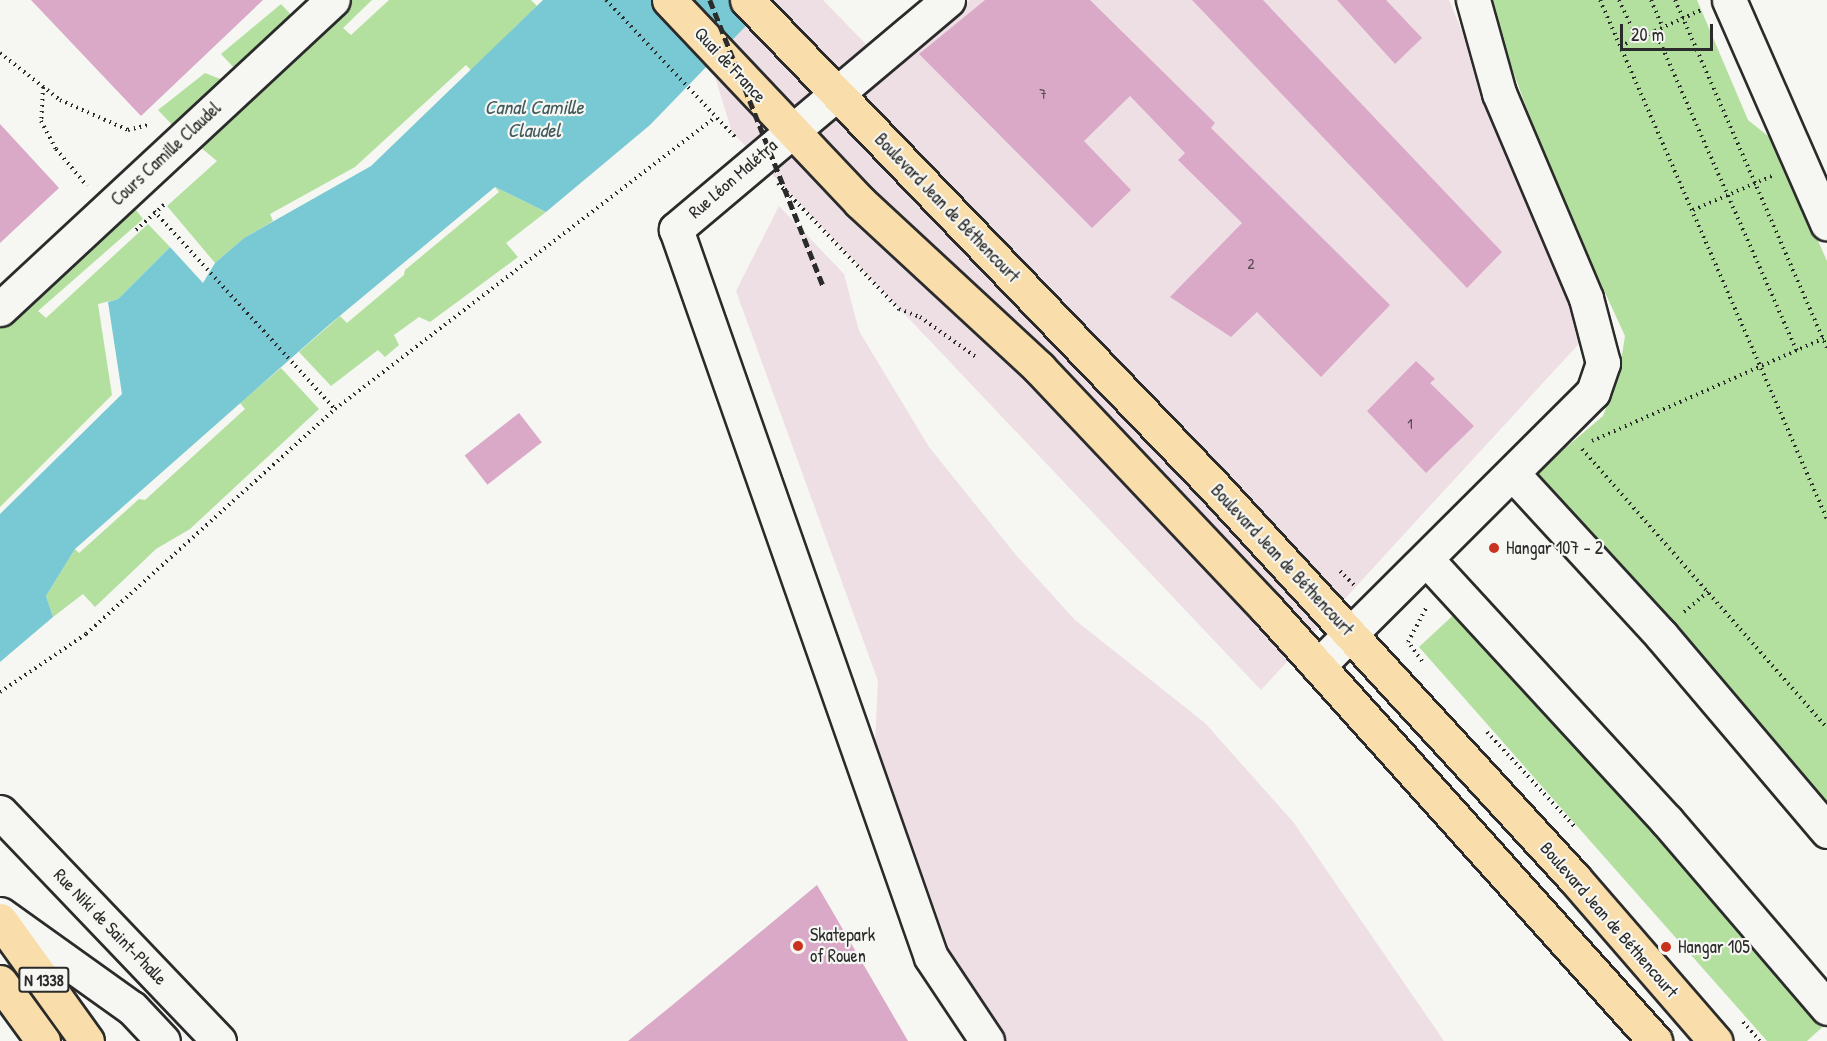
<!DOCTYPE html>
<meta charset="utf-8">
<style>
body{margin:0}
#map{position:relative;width:1827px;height:1041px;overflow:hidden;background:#f6f6f2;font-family:"Patrick Hand",sans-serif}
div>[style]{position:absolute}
.built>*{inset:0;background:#eedfe5}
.green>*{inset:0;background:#b3e09f}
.water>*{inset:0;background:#79c9d4}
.building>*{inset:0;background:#daa9c7;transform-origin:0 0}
.path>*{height:4px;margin-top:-2px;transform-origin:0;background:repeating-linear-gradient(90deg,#2b2b2b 0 1.5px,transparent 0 6px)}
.roads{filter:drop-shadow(2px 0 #2b2b2b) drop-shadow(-2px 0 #2b2b2b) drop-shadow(0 2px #2b2b2b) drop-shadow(0 -2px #2b2b2b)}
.minor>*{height:33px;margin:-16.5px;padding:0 16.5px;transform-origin:16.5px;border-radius:16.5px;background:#f6f6f2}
.major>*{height:33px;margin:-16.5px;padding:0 16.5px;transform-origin:16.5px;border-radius:16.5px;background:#f9deab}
.highway>*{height:33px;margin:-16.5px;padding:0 16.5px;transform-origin:16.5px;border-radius:16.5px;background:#f9deab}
.rail>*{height:4.5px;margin-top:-2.25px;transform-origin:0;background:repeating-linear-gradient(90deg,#2b2b2b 0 9px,transparent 0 13.5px)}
.dots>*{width:16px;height:16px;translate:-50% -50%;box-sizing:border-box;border:3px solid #f6f6f2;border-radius:50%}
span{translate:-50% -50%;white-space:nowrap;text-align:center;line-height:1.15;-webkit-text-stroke:4.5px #f6f6f2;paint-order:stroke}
.number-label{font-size:15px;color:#574a52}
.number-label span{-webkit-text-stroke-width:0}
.shield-label span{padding:2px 4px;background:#f6f6f2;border:2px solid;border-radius:4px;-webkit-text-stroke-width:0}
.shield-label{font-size:16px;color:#2b2b2b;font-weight:700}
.street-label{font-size:18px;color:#2b2b2b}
.poi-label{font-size:18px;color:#2b2b2b}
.left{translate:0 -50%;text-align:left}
.water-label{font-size:20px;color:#425a5e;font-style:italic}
.scale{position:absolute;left:1620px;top:24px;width:93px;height:27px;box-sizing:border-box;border:3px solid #2b2b2b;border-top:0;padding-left:8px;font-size:18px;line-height:21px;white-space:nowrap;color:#2b2b2b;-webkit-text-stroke:4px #f6f6f2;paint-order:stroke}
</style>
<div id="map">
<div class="built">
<i style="clip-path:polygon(641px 0,823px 0,888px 67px,970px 0,1449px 0,1587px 335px,1261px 690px,732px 132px,715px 77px)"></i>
<i style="clip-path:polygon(779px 206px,844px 274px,859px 331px,929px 447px,1016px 555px,1075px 620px,1205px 723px,1294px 823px,1444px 1041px,1001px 1041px,959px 976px,875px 743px,878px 681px,736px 291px)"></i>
</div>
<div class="green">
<i style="clip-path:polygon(347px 0,372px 0,343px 28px,351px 35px,389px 0,531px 0,537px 6px,471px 70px,466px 65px,355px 167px,270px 214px,273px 221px,244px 238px,215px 263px,167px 206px,217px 161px,194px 142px)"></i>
<i style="clip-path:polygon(1493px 0,1697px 0,1748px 120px,1773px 140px,1827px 261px,1827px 818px,1532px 476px,1603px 416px,1619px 373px,1625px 336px,1552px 177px,1496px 25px)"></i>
<i style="clip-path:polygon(281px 4px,294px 18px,239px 73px,221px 54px)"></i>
<i style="clip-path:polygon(205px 73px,223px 80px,177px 130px,158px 110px)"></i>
<i style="clip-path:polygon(495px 187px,546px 212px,506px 243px,518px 257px,430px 322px,419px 317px,394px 335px,399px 345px,385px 357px,378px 350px,331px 386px,299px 352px,340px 316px,347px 323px,404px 275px,405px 270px,499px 192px)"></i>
<i style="clip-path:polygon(132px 205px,143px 219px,38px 311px,46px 318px,148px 224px,170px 247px,118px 299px,98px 304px,112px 395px,0 507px,0 323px)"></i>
<i style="clip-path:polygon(281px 368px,319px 409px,190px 529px,156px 549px,95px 607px,83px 594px,53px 617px,46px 596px,75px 549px,79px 553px,139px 499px,145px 500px,245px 409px,240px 403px)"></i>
<i style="clip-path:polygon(1462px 607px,1827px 1023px,1807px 1041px,1767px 1041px,1419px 647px)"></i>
</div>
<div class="water">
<i style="clip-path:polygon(543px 0,771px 0,650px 125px,546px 212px,495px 187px,330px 324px,75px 549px,46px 596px,53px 617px,0 662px,0 514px,122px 394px,108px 302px,118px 299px,170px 247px,203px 283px,215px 263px,244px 238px,371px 166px)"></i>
</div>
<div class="building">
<i style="clip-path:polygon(31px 0,263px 0,141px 116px)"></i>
<i style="clip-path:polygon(985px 0,1090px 0,1215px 123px,1211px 128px,1390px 305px,1321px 377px,1257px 312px,1231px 337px,1170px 297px,1242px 223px,1178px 160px,1185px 153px,1130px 96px,1084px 141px,1131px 190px,1092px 228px,919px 54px)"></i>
<i style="clip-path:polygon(1192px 0,1263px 0,1502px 252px,1467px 288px)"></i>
<i style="clip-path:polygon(1337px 0,1386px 0,1422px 38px,1395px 64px)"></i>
<i style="clip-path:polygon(0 124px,59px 188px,0 243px)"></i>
<i style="clip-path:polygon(1416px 361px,1435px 379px,1430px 383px,1474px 426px,1426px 473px,1367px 411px)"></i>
<i style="left:519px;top:413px;width:37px;height:69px;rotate:52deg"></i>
<i style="clip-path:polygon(817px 885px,908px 1041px,628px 1041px,670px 1007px)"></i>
</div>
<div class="path">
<i style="left:606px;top:0;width:190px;rotate:46.7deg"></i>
<i style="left:1600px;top:0;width:566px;rotate:66.38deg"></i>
<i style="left:1619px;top:0;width:43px;rotate:65.2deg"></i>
<i style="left:1651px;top:0;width:30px;rotate:67deg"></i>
<i style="left:1675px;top:0;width:380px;rotate:66.4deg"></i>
<i style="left:1655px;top:31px;width:51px;rotate:-24.5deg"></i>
<i style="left:1620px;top:46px;width:38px;rotate:-23deg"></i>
<i style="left:1655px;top:31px;width:350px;rotate:66.1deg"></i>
<i style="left:0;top:53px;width:76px;rotate:38.1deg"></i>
<i style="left:60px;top:100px;width:74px;rotate:23.8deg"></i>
<i style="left:128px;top:130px;width:21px;rotate:-14deg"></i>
<i style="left:43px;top:87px;width:34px;rotate:93deg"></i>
<i style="left:41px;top:121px;width:32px;rotate:62deg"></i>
<i style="left:56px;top:149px;width:48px;rotate:50deg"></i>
<i style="left:778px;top:183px;width:175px;rotate:46.2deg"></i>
<i style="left:899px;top:309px;width:22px;rotate:21deg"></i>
<i style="left:920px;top:317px;width:69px;rotate:35.5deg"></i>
<i style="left:1693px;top:210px;width:86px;rotate:-23.3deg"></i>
<i style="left:154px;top:211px;width:268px;rotate:47.6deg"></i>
<i style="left:136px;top:230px;width:40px;rotate:-42deg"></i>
<i style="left:1592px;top:441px;width:257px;rotate:-23.9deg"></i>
<i style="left:1582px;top:449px;width:371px;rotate:48.7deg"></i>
<i style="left:1340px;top:571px;width:20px;rotate:45deg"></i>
<i style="left:1684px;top:612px;width:33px;rotate:-40deg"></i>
<i style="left:1422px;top:661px;width:24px;rotate:-126deg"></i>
<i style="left:1408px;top:642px;width:38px;rotate:-62deg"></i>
<i style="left:0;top:692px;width:104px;rotate:-34deg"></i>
<i style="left:86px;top:634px;width:336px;rotate:-42.1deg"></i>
<i style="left:335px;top:409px;width:480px;rotate:-37.5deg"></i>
<i style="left:1487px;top:732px;width:131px;rotate:47.2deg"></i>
<i style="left:1743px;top:1022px;width:25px;rotate:48deg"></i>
</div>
<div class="roads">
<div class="minor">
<i style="left:948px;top:0;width:356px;rotate:139.9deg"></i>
<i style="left:676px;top:229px;width:771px;rotate:70.7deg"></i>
<i style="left:931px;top:957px;width:101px;rotate:56.3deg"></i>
<i style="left:1729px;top:0;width:244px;rotate:66.3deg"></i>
<i style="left:0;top:309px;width:454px;rotate:-42.9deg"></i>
<i style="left:1513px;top:474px;width:219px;rotate:47.4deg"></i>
<i style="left:1661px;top:635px;width:257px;rotate:49.7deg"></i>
<i style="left:1427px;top:560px;width:355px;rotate:47.4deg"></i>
<i style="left:1667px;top:821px;width:246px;rotate:49.4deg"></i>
<i style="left:1318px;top:666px;width:388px;rotate:-44.9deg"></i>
<i style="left:1593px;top:392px;width:31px;rotate:-71deg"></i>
<i style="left:1603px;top:363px;width:67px;rotate:-104.7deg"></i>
<i style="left:1586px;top:298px;width:223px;rotate:-113deg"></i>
<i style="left:1499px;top:93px;width:97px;rotate:-105.6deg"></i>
<i style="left:0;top:812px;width:317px;rotate:46.3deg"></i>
<i style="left:0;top:914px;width:162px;rotate:35.5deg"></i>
<i style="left:132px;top:1008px;width:45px;rotate:46.8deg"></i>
</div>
<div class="major">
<i style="left:669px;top:0;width:278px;rotate:46.6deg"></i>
<i style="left:860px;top:202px;width:244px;rotate:42.8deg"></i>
<i style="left:1039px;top:368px;width:332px;rotate:46.6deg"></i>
<i style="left:1267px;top:609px;width:581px;rotate:48.07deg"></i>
<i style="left:747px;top:0;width:671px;rotate:46.15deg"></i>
<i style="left:1212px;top:484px;width:535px;rotate:47.42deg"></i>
<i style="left:1574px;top:878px;width:216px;rotate:49.1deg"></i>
<i style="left:0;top:982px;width:73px;rotate:53.9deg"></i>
</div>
<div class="highway">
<i style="left:0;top:920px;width:149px;rotate:54.3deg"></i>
</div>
</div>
<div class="rail">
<i style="left:710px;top:0;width:308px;rotate:68.4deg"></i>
</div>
<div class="dots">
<i style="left:1494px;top:548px;background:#c8321e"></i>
<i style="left:798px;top:946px;background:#c8321e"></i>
<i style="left:1666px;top:947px;background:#c8321e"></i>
</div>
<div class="number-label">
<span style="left:1043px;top:94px">7</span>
<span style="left:1251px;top:264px">2</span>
<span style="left:1410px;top:424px">1</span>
</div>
<div class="shield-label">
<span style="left:44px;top:980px">N 1338</span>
</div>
<div class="street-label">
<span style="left:730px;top:65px;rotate:47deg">Quai de France</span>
<span style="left:166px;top:154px;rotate:-43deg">Cours Camille Claudel</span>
<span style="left:733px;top:179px;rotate:-41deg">Rue Léon Malétra</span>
<span style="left:947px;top:208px;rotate:46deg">Boulevard Jean de Béthencourt</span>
<span style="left:1282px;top:560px;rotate:47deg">Boulevard Jean de Béthencourt</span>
<span style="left:1609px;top:920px;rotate:49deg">Boulevard Jean de Béthencourt</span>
<span style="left:110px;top:927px;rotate:46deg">Rue Niki de Saint-Phalle</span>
</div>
<div class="poi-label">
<span class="left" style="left:1506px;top:548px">Hangar 107 - 2</span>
<span class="left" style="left:810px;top:946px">Skatepark<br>of Rouen</span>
<span class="left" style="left:1678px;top:947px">Hangar 105</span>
</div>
<div class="water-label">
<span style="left:534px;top:118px">Canal Camille<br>Claudel</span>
</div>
<div class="scale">20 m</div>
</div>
